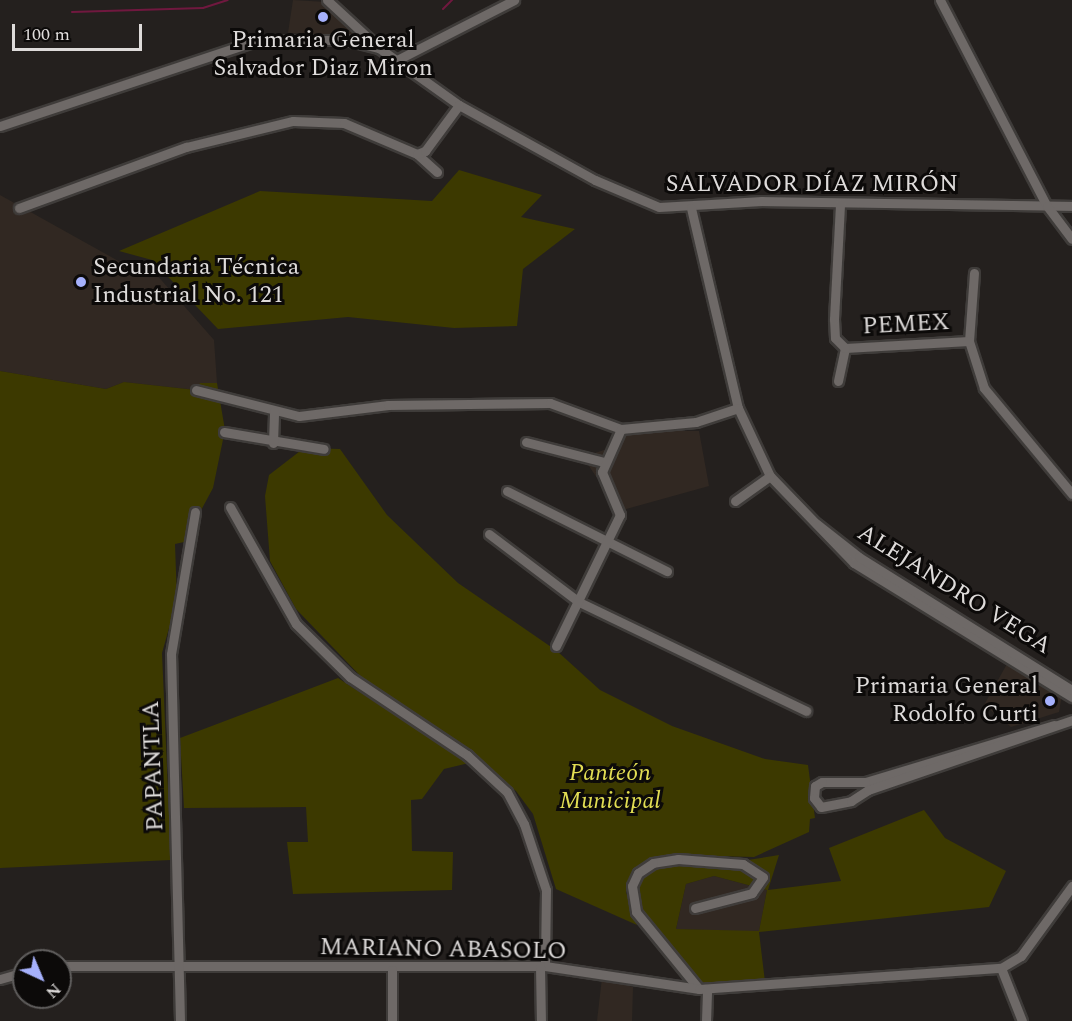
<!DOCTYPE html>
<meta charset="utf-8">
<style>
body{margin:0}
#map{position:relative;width:1072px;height:1021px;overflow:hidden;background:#24201e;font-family:Spectral,serif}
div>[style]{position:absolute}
.built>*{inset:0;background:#312822}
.green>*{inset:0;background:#3c3900}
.stream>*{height:2px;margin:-1px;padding:0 1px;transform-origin:1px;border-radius:1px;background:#70183f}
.roads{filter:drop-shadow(2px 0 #3f3c3a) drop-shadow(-2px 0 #3f3c3a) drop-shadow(0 2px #3f3c3a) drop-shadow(0 -2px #3f3c3a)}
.street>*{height:9px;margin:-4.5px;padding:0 4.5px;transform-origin:4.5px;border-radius:4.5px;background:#6e6967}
.dots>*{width:16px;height:16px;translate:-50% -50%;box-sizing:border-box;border:3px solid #0c0a09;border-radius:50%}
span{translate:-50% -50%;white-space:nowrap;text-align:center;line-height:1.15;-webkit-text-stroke:6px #0c0a09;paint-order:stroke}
.poi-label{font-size:24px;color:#dedbda}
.left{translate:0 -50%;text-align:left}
.right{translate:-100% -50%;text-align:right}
.street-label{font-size:24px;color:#dedbda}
.park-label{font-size:24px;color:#e1dd53;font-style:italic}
.north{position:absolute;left:12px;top:949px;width:60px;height:60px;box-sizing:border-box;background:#0c0a09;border:2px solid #605e5d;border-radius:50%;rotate:136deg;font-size:16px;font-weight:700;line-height:24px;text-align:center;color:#dedbda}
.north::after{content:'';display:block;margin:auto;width:21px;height:27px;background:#a6b1fc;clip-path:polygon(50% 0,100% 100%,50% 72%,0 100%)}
.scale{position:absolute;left:12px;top:24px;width:130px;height:27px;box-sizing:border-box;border:3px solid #dedbda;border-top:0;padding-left:8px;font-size:18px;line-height:21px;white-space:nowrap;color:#dedbda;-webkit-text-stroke:4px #0c0a09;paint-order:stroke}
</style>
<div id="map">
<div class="built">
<i style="clip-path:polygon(293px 0,326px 2px,360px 29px,358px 36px,288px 33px)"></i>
<i style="clip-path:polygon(0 195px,122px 263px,148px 265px,214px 340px,217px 383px,200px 384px,196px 390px,124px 382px,106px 389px,0 371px)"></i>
<i style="clip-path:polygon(619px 431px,699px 431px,709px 486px,619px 511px,583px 457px,610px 448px)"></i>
<i style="clip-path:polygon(1007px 664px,1062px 694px,1059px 712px,1011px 727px,984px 705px)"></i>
<i style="clip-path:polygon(714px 876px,767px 890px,759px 932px,676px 929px,686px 884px)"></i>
<i style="clip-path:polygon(602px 978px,633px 987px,632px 1021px,597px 1021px)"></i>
</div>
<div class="green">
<i style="clip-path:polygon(459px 170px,542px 195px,521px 217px,575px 229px,523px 269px,517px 326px,454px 328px,348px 317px,218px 329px,152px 260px,119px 251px,260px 191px,432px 201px)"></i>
<i style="clip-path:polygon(0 371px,106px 389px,124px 382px,196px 390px,200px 383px,217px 383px,225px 430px,213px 488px,184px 542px,175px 544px,177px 600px,162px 653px,171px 860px,0 868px)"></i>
<i style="clip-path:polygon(304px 448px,340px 449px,387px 515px,458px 583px,557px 651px,600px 690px,672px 726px,765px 759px,808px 765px,815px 818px,810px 819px,809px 832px,754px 857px,676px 855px,647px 860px,626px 892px,637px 925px,556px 889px,533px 814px,516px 791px,443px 732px,370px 686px,296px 609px,270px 561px,265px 496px,269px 475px)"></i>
<i style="clip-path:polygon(338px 678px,469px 763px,444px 769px,422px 799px,411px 800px,412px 851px,453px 852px,452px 890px,293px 894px,287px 842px,308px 842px,306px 807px,184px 808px,180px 738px)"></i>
<i style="clip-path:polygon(evenodd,924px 810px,945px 838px,1006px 871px,989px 907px,759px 932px,765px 982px,711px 986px,700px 981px,643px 916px,637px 898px,641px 874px,667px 861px,735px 862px,779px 855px,768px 890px,841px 881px,829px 848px,924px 810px,714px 876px,767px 890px,759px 931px,676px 929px,686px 884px,714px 876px)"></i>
</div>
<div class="stream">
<i style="left:443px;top:9px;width:13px;rotate:-45deg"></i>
<i style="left:72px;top:12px;width:131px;rotate:-1.7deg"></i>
<i style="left:203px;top:8px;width:26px;rotate:-18deg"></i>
</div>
<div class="roads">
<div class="street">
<i style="left:327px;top:0;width:71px;rotate:42.7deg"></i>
<i style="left:379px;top:48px;width:98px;rotate:35.5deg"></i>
<i style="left:459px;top:105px;width:155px;rotate:28.9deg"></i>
<i style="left:595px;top:180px;width:69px;rotate:22.9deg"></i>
<i style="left:659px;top:207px;width:103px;rotate:-3.3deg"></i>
<i style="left:762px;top:201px;width:310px;rotate:0.9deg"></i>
<i style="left:940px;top:0;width:232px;rotate:62.6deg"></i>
<i style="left:1047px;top:206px;width:41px;rotate:52.9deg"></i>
<i style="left:395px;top:61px;width:134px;rotate:-27.1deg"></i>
<i style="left:0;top:126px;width:272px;rotate:-18.4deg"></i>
<i style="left:258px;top:40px;width:88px"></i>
<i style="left:346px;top:40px;width:34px;rotate:14deg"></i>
<i style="left:417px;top:154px;width:27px;rotate:42deg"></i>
<i style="left:19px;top:208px;width:178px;rotate:-20.1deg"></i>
<i style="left:186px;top:147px;width:110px;rotate:-13.7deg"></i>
<i style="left:293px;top:121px;width:51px;rotate:2.2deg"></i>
<i style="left:344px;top:123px;width:79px;rotate:23deg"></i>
<i style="left:417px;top:154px;width:9px;rotate:-21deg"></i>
<i style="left:425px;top:151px;width:57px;rotate:-53.5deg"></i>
<i style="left:691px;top:208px;width:205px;rotate:76.8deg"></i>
<i style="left:738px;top:408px;width:75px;rotate:64.8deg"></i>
<i style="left:770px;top:476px;width:121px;rotate:46deg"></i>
<i style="left:854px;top:563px;width:256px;rotate:31.6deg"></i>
<i style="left:974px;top:273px;width:68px;rotate:94.2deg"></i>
<i style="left:969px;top:341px;width:49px;rotate:72.3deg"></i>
<i style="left:984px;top:388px;width:138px;rotate:50.3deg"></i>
<i style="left:845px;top:348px;width:124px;rotate:-3.2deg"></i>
<i style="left:838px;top:381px;width:34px;rotate:-78deg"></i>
<i style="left:845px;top:348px;width:14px;rotate:-135deg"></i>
<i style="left:835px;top:338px;width:19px;rotate:-93deg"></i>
<i style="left:834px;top:319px;width:116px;rotate:-87deg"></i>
<i style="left:196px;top:390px;width:106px;rotate:14.2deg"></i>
<i style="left:299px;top:416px;width:90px;rotate:-7deg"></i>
<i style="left:388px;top:405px;width:162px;rotate:-0.7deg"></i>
<i style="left:550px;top:403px;width:76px;rotate:20.1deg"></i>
<i style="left:621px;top:429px;width:75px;rotate:-5.3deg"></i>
<i style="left:696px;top:422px;width:44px;rotate:-18.4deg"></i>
<i style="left:224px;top:432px;width:101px;rotate:9.6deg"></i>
<i style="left:526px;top:442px;width:81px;rotate:14.4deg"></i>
<i style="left:273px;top:443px;width:32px;rotate:-88deg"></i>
<i style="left:507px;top:491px;width:179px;rotate:26.6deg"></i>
<i style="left:735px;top:501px;width:43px;rotate:-35.5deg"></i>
<i style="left:230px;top:507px;width:134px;rotate:60.6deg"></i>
<i style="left:296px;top:624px;width:76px;rotate:44.5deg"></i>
<i style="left:350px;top:677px;width:141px;rotate:33.7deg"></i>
<i style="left:467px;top:755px;width:54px;rotate:42.8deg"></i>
<i style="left:507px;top:792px;width:36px;rotate:62deg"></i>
<i style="left:524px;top:824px;width:70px;rotate:71.6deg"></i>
<i style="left:546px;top:890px;width:76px;rotate:90.8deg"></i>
<i style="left:817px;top:524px;width:53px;rotate:38.2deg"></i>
<i style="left:859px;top:557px;width:251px;rotate:32deg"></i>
<i style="left:489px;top:534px;width:113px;rotate:37.1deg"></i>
<i style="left:579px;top:602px;width:252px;rotate:25.6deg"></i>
<i style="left:556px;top:646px;width:146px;rotate:-64deg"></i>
<i style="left:620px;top:515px;width:47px;rotate:-112.7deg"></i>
<i style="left:602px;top:472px;width:47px;rotate:-66.2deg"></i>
<i style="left:1054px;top:725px;width:197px;rotate:163.2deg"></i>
<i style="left:865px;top:782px;width:43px;rotate:180deg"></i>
<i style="left:822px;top:782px;width:8px;rotate:150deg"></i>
<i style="left:815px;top:786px;width:12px;rotate:95deg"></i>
<i style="left:814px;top:798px;width:11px;rotate:52deg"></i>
<i style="left:821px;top:807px;width:31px;rotate:-11deg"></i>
<i style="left:851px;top:801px;width:20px;rotate:-33deg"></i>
<i style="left:868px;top:790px;width:216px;rotate:-18.9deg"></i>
<i style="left:695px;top:908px;width:59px;rotate:-14.7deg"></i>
<i style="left:752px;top:893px;width:19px;rotate:-55deg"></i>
<i style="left:763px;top:877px;width:24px;rotate:-147deg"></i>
<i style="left:743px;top:864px;width:65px;rotate:-175.6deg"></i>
<i style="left:678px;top:859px;width:25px;rotate:171deg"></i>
<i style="left:653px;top:863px;width:18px;rotate:146deg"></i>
<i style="left:638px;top:873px;width:14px;rotate:115deg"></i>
<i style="left:632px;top:886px;width:26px;rotate:81deg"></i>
<i style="left:636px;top:912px;width:99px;rotate:50.7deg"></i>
<i style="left:60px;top:966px;width:485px"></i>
<i style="left:545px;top:966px;width:156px;rotate:8.5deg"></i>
<i style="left:699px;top:989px;width:303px;rotate:-4deg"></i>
<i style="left:1001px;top:968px;width:23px;rotate:-31deg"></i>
<i style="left:1021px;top:956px;width:87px;rotate:-53.9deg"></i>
<i style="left:540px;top:966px;width:55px;rotate:89deg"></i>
<i style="left:1001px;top:968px;width:57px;rotate:68.4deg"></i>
<i style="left:392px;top:970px;width:51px;rotate:90deg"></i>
<i style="left:0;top:979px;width:25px;rotate:-16deg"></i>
<i style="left:180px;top:1021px;width:367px;rotate:-91.4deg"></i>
<i style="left:171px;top:654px;width:144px;rotate:-80.4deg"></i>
<i style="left:706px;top:1021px;width:32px;rotate:-88deg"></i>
</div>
</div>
<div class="dots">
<i style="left:323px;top:17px;background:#a6b1fc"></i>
<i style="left:81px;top:282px;background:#a6b1fc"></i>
<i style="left:1050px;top:701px;background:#a6b1fc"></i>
</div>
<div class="poi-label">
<span style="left:323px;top:55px">Primaria General<br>Salvador Diaz Miron</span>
<span class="left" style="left:93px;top:282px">Secundaria Técnica<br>Industrial No. 121</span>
<span class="right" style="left:1038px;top:701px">Primaria General<br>Rodolfo Curti</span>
</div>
<div class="street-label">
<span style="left:812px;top:185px">SALVADOR DÍAZ MIRÓN</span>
<span style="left:906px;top:325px;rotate:-3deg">PEMEX</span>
<span style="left:954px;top:590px;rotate:32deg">ALEJANDRO VEGA</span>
<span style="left:154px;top:766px;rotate:-92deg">PAPANTLA</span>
<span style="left:443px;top:950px;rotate:1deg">MARIANO ABASOLO</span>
</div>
<div class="park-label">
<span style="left:610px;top:788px">Panteón<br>Municipal</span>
</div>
<div class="north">N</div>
<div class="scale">100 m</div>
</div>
